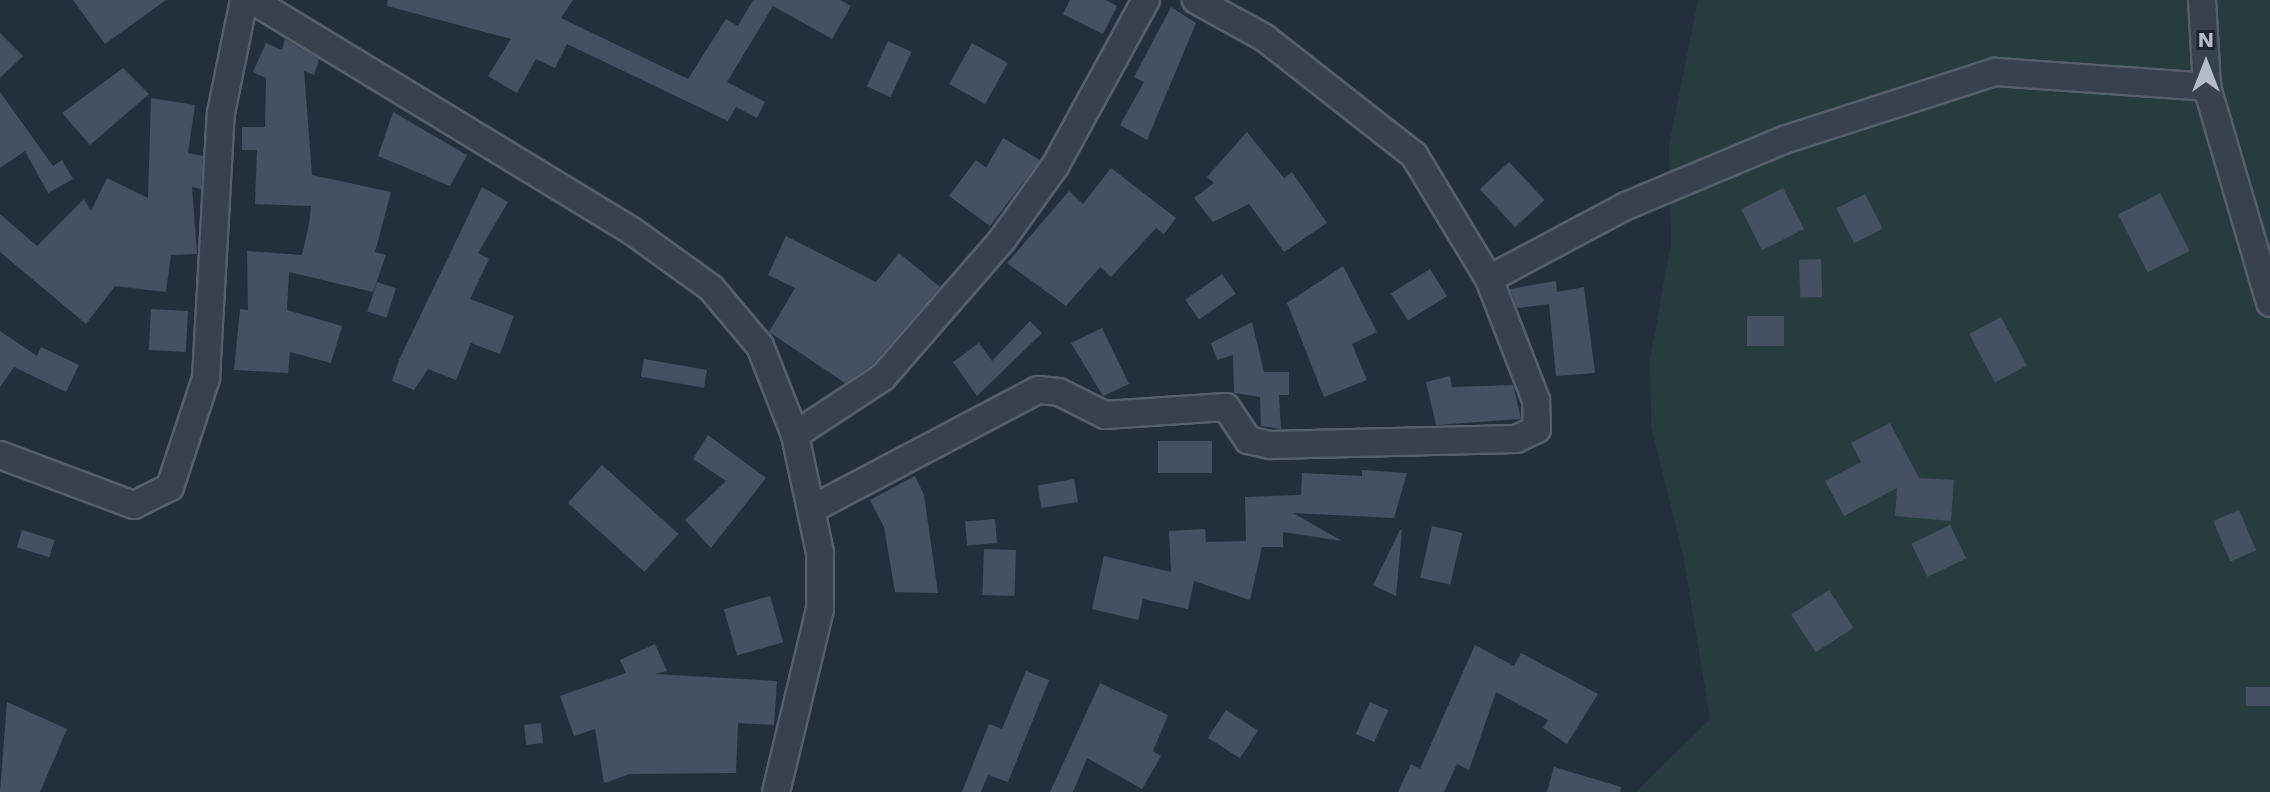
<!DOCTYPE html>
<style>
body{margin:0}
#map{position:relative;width:2270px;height:792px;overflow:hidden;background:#242f3e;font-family:"Work Sans",sans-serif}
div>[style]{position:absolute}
.green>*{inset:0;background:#263c3f}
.building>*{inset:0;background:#455162;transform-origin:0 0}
.roads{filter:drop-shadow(2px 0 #565f6c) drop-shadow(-2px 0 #565f6c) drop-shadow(0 2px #565f6c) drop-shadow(0 -2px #565f6c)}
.street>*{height:26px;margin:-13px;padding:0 13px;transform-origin:13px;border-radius:13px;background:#38414e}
span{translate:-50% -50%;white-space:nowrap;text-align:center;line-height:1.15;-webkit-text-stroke:7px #1d2633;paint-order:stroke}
.north{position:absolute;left:2166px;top:24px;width:80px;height:80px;-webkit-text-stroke:6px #1d2633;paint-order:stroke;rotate:0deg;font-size:22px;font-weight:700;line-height:32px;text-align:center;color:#b4bcc9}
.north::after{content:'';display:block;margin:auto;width:28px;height:36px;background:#b4bcc9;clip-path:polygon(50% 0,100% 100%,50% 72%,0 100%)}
</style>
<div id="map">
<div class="green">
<i style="clip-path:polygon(1698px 0,2270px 0,2270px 792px,1636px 792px,1710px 719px,1683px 555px,1651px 426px,1650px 359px,1671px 243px,1669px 145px)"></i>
</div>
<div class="building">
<i style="clip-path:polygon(73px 0,166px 0,105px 44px)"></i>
<i style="clip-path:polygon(388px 0,573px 0,561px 18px,688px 79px,726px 19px,738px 26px,753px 0,840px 0,851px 6px,832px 39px,773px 6px,727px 82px,765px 102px,757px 118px,736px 107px,728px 121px,567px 44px,555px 68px,536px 59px,517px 93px,488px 76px,511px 39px,387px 6px)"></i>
<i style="clip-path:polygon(1070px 0,1106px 0,1117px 6px,1103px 34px,1063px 14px)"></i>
<i style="clip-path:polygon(1171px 7px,1196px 23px,1147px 140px,1120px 125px,1144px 82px,1134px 77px)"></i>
<i style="clip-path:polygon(0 33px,23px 56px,0 78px)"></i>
<i style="clip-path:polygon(285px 39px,319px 59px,314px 75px,304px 71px,312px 175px,391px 192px,375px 252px,386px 255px,373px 292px,289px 272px,287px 310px,342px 326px,331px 363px,290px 352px,288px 373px,234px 370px,240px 309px,248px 310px,247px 251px,302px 255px,309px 224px,311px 206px,255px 204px,257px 150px,242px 150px,242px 127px,265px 127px,266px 78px,253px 72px,266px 43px,282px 50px)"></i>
<i style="left:888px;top:41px;width:26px;height:50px;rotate:25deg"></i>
<i style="left:972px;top:43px;width:41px;height:47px;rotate:29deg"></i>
<i style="clip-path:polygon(123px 68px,149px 94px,90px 145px,62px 113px)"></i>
<i style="clip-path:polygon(0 92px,53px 166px,62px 160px,73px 179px,48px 193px,25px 151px,0 168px)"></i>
<i style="clip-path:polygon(151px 98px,195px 105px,188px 153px,203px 156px,201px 189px,192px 187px,197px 254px,171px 255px,166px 292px,115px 286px,86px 324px,0 252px,0 214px,37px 246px,84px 199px,91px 211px,107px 178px,148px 198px)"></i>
<i style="clip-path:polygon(393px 112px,467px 155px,450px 186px,378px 156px)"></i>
<i style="clip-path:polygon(1247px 132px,1284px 178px,1292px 172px,1327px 223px,1284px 252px,1249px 204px,1213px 222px,1194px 198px,1214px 183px,1207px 177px)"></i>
<i style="clip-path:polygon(1003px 138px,1040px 160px,990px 226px,949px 196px,976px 160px,986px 168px)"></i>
<i style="left:1509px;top:162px;width:52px;height:40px;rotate:47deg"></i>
<i style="clip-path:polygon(1111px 168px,1176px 218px,1164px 234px,1156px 228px,1111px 277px,1100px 267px,1066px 306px,1007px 263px,1069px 191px,1083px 204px)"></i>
<i style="clip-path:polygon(482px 187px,508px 202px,478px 253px,489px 259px,470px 299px,514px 316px,500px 354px,471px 343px,456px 380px,428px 369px,414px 390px,392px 381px,399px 360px)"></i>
<i style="left:1783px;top:188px;width:46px;height:47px;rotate:63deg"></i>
<i style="left:2160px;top:193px;width:65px;height:47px;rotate:63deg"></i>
<i style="left:1865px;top:194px;width:39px;height:32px;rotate:63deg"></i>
<i style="clip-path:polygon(786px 236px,876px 282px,899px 253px,940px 287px,872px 365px,845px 383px,769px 332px,795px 288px,768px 275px)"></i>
<i style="left:1821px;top:259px;width:38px;height:22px;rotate:88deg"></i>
<i style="clip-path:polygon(1343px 266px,1377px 332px,1352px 344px,1367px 380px,1324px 397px,1287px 303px)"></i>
<i style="left:1430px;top:269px;width:32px;height:46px;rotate:58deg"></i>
<i style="left:1222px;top:274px;width:24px;height:45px;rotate:55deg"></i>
<i style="clip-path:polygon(1556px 281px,1557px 292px,1584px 287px,1595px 373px,1556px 376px,1549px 304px,1517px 308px,1510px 289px)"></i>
<i style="left:377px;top:282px;width:20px;height:31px;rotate:18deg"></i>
<i style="left:151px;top:309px;width:37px;height:41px;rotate:3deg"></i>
<i style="left:1747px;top:316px;width:37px;height:30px"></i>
<i style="left:2001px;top:317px;width:55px;height:36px;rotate:62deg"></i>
<i style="clip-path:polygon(1030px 321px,1042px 333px,977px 396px,953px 362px,979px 343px,992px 361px)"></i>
<i style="clip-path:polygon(1252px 322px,1264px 372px,1289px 372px,1289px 395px,1279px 395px,1281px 429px,1261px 426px,1260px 397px,1234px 393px,1233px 355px,1217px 360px,1211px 343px)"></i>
<i style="clip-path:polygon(1102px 328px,1129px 384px,1103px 396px,1071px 343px)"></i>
<i style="clip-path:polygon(0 331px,37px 356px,41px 347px,79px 365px,66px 392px,14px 367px,0 387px)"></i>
<i style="left:644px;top:359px;width:64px;height:18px;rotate:10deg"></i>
<i style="clip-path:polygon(1450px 376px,1452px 387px,1513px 385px,1521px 419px,1436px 425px,1426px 382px)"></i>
<i style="clip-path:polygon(1890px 423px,1919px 478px,1954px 480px,1951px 521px,1895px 516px,1897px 488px,1844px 516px,1825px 481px,1861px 462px,1851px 443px)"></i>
<i style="clip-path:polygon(708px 435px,766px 478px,711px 548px,685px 520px,726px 481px,693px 459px)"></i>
<i style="left:1212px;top:441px;width:32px;height:54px;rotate:90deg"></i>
<i style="left:602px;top:465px;width:103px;height:51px;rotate:42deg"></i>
<i style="clip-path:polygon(1362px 470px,1407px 473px,1394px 518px,1293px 513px,1342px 541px,1283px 532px,1283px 547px,1262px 547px,1250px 600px,1194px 581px,1188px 609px,1143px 599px,1138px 620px,1092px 609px,1104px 556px,1171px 572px,1169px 531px,1205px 529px,1206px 542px,1246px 541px,1245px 497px,1301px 495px,1302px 473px,1362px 476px)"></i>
<i style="clip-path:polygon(915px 476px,924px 495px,938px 593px,895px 592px,884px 527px,870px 500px)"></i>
<i style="left:1074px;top:479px;width:23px;height:37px;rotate:80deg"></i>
<i style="left:2239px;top:510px;width:44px;height:28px;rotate:67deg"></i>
<i style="left:995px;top:519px;width:24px;height:30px;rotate:85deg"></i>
<i style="left:1950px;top:525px;width:37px;height:43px;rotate:64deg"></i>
<i style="left:1432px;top:526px;width:31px;height:53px;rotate:13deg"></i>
<i style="left:22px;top:530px;width:34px;height:18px;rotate:17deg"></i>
<i style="clip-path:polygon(1400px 530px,1402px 530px,1396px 596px,1373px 585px)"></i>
<i style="left:984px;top:549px;width:32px;height:46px;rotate:2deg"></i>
<i style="left:1829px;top:590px;width:45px;height:45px;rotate:57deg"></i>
<i style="left:770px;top:596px;width:48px;height:48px;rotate:74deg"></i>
<i style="clip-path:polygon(655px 644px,667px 671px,655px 674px,777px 681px,774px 725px,738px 723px,736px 773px,630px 774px,604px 783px,595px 729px,574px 736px,560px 696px,626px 673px,620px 660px)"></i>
<i style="clip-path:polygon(1475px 645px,1514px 666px,1521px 653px,1598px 694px,1567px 744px,1543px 728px,1548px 720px,1496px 692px,1469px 770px,1457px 764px,1444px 792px,1398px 792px,1411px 764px,1420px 769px)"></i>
<i style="clip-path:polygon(1026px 671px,1049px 680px,1008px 782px,988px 775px,981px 792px,962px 792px,989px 724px,1002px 729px)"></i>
<i style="clip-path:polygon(1100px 683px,1168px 715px,1153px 751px,1161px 756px,1142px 789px,1087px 758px,1073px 792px,1050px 792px)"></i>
<i style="left:2270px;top:687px;width:19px;height:24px;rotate:90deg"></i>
<i style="clip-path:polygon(7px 702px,67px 729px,40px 792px,0 792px)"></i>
<i style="left:1370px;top:702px;width:20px;height:35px;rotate:24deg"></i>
<i style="left:1226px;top:710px;width:38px;height:33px;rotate:33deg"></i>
<i style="left:541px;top:723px;width:20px;height:17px;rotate:84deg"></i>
<i style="clip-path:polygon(1554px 767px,1621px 787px,1620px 792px,1547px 792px)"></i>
</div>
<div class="roads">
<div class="street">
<i style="left:252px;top:0;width:445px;rotate:31.3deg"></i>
<i style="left:632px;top:231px;width:97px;rotate:35.8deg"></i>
<i style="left:711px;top:288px;width:76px;rotate:49.8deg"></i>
<i style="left:760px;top:346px;width:96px;rotate:68.5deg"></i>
<i style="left:795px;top:435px;width:121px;rotate:78deg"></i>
<i style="left:820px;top:553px;width:56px;rotate:90deg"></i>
<i style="left:820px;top:609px;width:188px;rotate:103.5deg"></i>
<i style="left:2202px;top:0;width:87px;rotate:86.7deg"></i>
<i style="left:2207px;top:87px;width:225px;rotate:73.7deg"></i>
<i style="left:1489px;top:279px;width:155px;rotate:-28.1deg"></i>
<i style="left:1626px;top:206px;width:171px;rotate:-22.7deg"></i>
<i style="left:1784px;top:140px;width:222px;rotate:-17.9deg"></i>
<i style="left:1995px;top:72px;width:213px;rotate:4deg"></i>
<i style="left:795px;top:435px;width:105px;rotate:-33.4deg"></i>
<i style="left:883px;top:377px;width:181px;rotate:-49deg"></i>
<i style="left:1002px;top:240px;width:91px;rotate:-54.4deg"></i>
<i style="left:1055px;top:166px;width:189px;rotate:-61.3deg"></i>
<i style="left:0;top:455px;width:143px;rotate:20.5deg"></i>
<i style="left:134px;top:505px;width:40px;rotate:-26.6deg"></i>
<i style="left:170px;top:487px;width:115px;rotate:-71.7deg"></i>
<i style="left:206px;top:378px;width:265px;rotate:-86.8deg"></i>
<i style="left:221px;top:113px;width:115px;rotate:-78.5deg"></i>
<i style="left:814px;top:508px;width:253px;rotate:-27.8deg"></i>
<i style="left:1038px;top:390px;width:21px;rotate:5deg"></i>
<i style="left:1059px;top:392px;width:51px;rotate:26.6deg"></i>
<i style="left:1105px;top:415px;width:121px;rotate:-3.8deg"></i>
<i style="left:1226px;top:407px;width:40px;rotate:56deg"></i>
<i style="left:1248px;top:440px;width:23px;rotate:13deg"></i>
<i style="left:1270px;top:445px;width:246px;rotate:-1.4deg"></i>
<i style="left:1516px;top:439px;width:23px;rotate:-25deg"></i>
<i style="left:1537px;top:429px;width:29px;rotate:-92deg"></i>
<i style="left:1536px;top:400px;width:130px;rotate:-111.2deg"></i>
<i style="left:1489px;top:279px;width:145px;rotate:-121.2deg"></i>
<i style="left:1414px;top:155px;width:189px;rotate:-141.9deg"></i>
<i style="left:1265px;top:38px;width:79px;rotate:-151.2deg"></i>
</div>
</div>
<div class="north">N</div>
</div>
